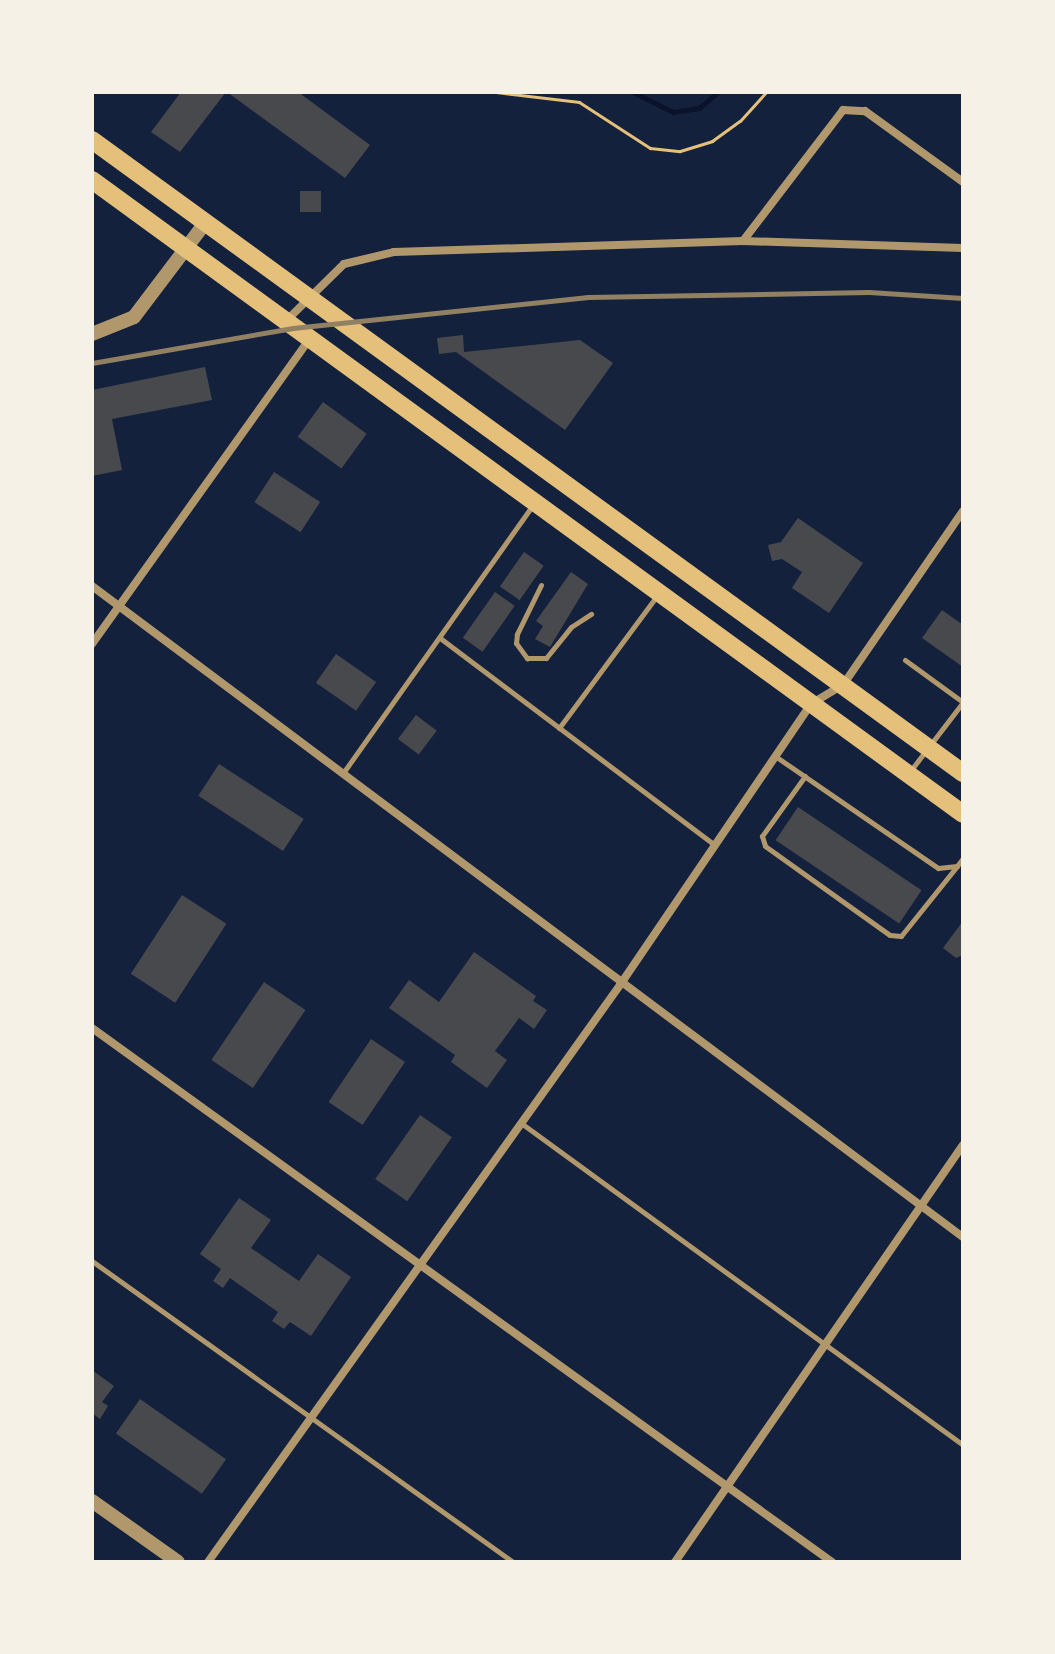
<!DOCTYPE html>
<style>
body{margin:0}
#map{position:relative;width:1055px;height:1654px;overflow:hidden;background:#14213d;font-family:Figtree,sans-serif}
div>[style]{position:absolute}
.stream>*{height:5px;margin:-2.5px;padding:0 2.5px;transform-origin:2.5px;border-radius:2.5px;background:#0b132b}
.building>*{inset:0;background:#48494c;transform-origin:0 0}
.path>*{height:3px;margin:-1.5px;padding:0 1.5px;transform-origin:1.5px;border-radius:1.5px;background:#e5c07b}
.service>*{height:5px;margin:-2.5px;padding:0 2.5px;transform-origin:2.5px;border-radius:2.5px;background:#b1986c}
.minor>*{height:8px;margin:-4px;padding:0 4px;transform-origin:4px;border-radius:4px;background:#b1986c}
.tertiary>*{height:14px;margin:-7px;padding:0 7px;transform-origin:7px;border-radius:7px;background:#b1986c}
.trunk>*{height:18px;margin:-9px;padding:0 9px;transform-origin:9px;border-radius:9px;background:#e5c07b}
.rail>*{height:5px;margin:-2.5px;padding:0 2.5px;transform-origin:2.5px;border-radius:2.5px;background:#918062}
span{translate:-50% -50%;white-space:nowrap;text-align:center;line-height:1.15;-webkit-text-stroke:8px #f6f1e7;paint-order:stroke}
.frame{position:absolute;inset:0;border:94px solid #f6f1e7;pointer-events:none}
</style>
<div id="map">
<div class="stream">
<i style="left:633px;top:92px;width:45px;rotate:26.6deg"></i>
<i style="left:673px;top:112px;width:26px;rotate:-9deg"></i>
<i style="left:699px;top:108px;width:25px;rotate:-40deg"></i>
</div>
<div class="building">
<i style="clip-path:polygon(181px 92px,226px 92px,180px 152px,151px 132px)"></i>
<i style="clip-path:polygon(227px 92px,298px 92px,370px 145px,345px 178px)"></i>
<i style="left:321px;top:191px;width:21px;height:21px;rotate:90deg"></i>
<i style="clip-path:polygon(463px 335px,464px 352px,580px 340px,613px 363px,565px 430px,456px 352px,439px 354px,437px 338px)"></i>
<i style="clip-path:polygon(205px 367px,212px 400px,112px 419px,122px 470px,92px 476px,92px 390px)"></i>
<i style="left:323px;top:402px;width:54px;height:43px;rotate:36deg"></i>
<i style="left:274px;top:472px;width:55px;height:36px;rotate:33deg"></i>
<i style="clip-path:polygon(798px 518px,863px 563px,829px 613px,792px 588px,802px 572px,782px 559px,772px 561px,768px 545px,781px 542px)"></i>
<i style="left:524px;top:552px;width:24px;height:42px;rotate:35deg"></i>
<i style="clip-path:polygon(571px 572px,588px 584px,550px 647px,535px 639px,543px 626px,536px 621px)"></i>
<i style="left:495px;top:592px;width:24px;height:56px;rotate:35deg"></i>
<i style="clip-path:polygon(942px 610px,963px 625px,963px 667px,922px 638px)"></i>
<i style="left:336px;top:654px;width:49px;height:35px;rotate:35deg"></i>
<i style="left:416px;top:715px;width:26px;height:30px;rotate:37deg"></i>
<i style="left:219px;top:764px;width:101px;height:38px;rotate:33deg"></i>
<i style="left:798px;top:807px;width:149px;height:40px;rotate:34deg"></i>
<i style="left:182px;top:895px;width:53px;height:94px;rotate:33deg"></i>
<i style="clip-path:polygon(963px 921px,963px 955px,956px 958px,943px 948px)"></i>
<i style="clip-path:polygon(474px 952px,536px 996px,533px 1001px,547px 1010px,534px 1029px,519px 1018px,495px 1051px,507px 1060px,487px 1088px,451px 1062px,455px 1055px,389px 1008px,409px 980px,439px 1002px)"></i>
<i style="left:264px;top:982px;width:50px;height:94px;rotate:34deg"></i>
<i style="left:371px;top:1039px;width:41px;height:76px;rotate:34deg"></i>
<i style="left:420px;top:1115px;width:39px;height:78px;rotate:35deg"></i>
<i style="clip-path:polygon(239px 1198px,271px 1220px,251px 1248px,299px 1281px,318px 1254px,351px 1277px,311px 1336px,290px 1322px,284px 1329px,272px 1321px,278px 1312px,230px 1278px,223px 1288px,213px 1281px,221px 1269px,200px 1254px)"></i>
<i style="clip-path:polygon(92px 1370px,114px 1386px,102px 1402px,108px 1406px,100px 1419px,92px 1413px)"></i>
<i style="left:140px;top:1399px;width:105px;height:42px;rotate:35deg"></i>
</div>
<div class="path">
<i style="left:496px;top:92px;width:84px;rotate:6.9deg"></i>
<i style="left:579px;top:102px;width:85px;rotate:32.9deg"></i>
<i style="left:650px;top:148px;width:30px;rotate:6deg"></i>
<i style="left:680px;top:151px;width:34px;rotate:-17deg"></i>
<i style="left:712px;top:141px;width:34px;rotate:-36deg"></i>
<i style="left:740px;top:121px;width:39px;rotate:-48deg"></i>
</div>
<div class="service">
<i style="left:541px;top:585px;width:55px;rotate:116.1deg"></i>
<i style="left:517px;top:634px;width:9px;rotate:96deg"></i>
<i style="left:516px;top:643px;width:19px;rotate:54deg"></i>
<i style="left:527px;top:658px;width:19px"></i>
<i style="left:546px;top:658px;width:40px;rotate:-51deg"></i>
<i style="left:571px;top:627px;width:24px;rotate:-33deg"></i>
<i style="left:440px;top:638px;width:344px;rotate:37deg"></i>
<i style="left:905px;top:660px;width:68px;rotate:36deg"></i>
<i style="left:559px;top:728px;width:163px;rotate:-53.5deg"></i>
<i style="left:775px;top:756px;width:198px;rotate:34.5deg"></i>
<i style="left:938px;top:868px;width:19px;rotate:-6deg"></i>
<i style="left:957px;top:866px;width:10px;rotate:-53deg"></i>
<i style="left:911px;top:770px;width:86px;rotate:-52.6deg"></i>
<i style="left:343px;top:773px;width:326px;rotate:-54.7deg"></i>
<i style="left:805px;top:776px;width:74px;rotate:125.6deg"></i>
<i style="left:762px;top:836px;width:10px;rotate:73deg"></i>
<i style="left:765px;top:846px;width:153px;rotate:35.5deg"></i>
<i style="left:890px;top:935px;width:11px;rotate:5deg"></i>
<i style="left:901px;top:936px;width:90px;rotate:-51.3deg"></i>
<i style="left:521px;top:1123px;width:547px;rotate:36.07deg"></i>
<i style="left:92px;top:1261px;width:518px;rotate:35.56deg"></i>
</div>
<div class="minor">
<i style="left:743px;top:241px;width:165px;rotate:-52.6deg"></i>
<i style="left:843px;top:110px;width:22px;rotate:3deg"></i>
<i style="left:865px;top:111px;width:121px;rotate:35.9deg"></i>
<i style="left:286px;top:321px;width:81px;rotate:-44.5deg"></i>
<i style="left:344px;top:264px;width:51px;rotate:-13.5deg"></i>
<i style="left:394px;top:252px;width:349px;rotate:-1.8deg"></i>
<i style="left:743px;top:241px;width:220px;rotate:1.8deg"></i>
<i style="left:92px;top:586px;width:1087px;rotate:36.78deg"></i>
<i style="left:92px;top:644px;width:374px;rotate:-54.5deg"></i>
<i style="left:92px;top:1028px;width:913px;rotate:35.82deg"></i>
<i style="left:208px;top:1562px;width:709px;rotate:-54.47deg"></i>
<i style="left:620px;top:985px;width:340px;rotate:-55.8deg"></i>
<i style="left:811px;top:704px;width:37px;rotate:-31deg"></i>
<i style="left:843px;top:685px;width:211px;rotate:-55.4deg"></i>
<i style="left:675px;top:1562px;width:507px;rotate:-55.37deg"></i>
</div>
<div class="tertiary">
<i style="left:92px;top:334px;width:45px;rotate:-22deg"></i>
<i style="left:134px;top:317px;width:118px;rotate:-52.9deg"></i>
<i style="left:92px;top:1501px;width:105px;rotate:35.3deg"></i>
</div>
<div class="trunk">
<i style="left:92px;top:140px;width:1077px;rotate:36.01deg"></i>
<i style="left:92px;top:180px;width:1077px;rotate:36.05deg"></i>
</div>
<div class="rail">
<i style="left:92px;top:363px;width:204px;rotate:-9.9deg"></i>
<i style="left:293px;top:328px;width:297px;rotate:-6deg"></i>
<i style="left:588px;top:297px;width:281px;rotate:-1deg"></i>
<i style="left:869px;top:292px;width:94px;rotate:3.7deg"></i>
</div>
<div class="frame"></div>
</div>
